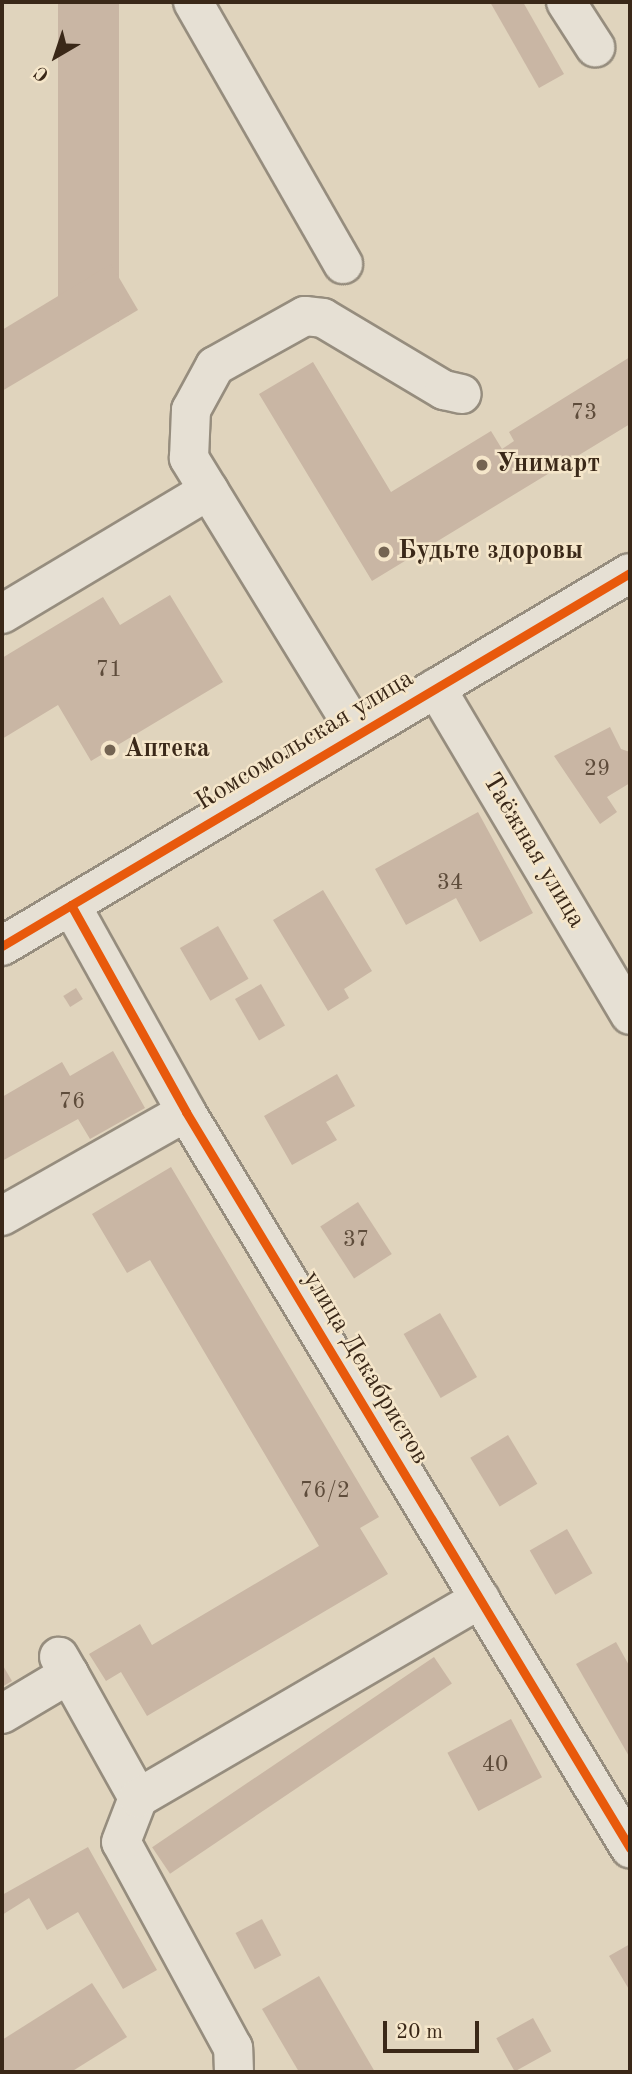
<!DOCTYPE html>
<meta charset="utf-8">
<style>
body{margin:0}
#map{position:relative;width:632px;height:2074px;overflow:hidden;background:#e0d4bd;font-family:"Old Standard TT",serif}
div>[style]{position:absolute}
.building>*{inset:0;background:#c9b6a4;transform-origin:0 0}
.roads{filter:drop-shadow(2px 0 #968d7e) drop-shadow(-2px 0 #968d7e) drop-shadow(0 2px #968d7e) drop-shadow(0 -2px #968d7e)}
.minor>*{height:38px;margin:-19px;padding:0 19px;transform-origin:19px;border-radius:19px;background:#e6e0d4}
.cycleway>*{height:9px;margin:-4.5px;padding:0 4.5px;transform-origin:4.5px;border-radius:4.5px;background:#e8590c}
.dots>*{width:19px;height:19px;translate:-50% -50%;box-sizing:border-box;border:4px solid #f5e6ca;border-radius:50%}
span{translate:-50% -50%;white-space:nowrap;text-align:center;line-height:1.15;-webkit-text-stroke:5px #f5e6ca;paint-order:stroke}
.number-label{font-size:23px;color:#5e4c3b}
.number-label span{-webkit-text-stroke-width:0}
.poi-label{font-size:26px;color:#3a2818;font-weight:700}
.left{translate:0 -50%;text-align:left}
.street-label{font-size:26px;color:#3a2818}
.frame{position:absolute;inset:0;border:4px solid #3a2818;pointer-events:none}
.north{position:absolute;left:21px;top:21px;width:70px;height:70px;-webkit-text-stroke:5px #f5e6ca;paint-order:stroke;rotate:219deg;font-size:19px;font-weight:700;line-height:28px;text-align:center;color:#3a2818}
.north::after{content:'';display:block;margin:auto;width:24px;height:32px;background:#3a2818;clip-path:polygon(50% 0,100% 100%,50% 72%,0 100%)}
.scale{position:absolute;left:383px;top:2021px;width:96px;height:32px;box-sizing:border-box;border:4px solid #3a2818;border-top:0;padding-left:9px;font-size:21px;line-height:24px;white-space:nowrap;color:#3a2818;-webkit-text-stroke:5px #f5e6ca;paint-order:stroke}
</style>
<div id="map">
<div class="building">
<i style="left:58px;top:2px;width:61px;height:320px"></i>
<i style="clip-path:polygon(490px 2px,523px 2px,564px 74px,539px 88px)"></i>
<i style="clip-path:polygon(111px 264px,138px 310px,2px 391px,2px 330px)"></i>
<i style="clip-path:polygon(630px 357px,630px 424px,372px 581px,259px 394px,313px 362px,391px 492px,491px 431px,502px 449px,514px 441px,509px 432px)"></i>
<i style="clip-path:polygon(170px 595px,223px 682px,91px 761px,58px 705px,2px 739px,2px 658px,103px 597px,120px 625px)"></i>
<i style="clip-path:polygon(610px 727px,621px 749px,630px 752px,630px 783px,607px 797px,617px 812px,600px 824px,554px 756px)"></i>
<i style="clip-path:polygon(478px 812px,533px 913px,480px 942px,456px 898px,406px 925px,375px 869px)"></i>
<i style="clip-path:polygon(323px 890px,372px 971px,344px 989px,349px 998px,328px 1011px,273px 920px)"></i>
<i style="left:218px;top:926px;width:61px;height:44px;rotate:60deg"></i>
<i style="left:261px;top:984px;width:48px;height:30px;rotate:60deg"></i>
<i style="left:76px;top:988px;width:13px;height:15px;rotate:58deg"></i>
<i style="clip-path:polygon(113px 1051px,145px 1108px,90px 1139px,78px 1119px,2px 1161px,2px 1097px,62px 1062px,70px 1076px)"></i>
<i style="clip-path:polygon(337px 1074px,355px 1106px,326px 1122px,337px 1140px,292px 1165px,264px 1116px)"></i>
<i style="clip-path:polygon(171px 1167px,379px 1517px,360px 1528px,388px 1574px,147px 1716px,121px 1672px,106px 1681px,89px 1654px,140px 1624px,152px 1645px,319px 1546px,150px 1260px,127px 1273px,92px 1214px)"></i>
<i style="left:358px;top:1202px;width:62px;height:45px;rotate:57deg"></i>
<i style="left:440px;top:1313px;width:74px;height:42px;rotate:60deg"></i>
<i style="left:508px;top:1435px;width:57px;height:44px;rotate:59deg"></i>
<i style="left:567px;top:1529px;width:51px;height:43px;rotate:60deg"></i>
<i style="clip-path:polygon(616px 1642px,630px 1667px,630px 1758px,576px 1664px)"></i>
<i style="left:434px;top:1657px;width:32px;height:340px;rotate:56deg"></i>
<i style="clip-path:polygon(2px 1664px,12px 1681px,2px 1687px)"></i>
<i style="left:511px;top:1719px;width:66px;height:72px;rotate:62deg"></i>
<i style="clip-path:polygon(88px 1847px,157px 1970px,123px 1989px,78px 1912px,47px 1930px,29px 1898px,2px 1915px,2px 1895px)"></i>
<i style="left:262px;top:1919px;width:41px;height:30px;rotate:62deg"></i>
<i style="clip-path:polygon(630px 1944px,630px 1991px,609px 1956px)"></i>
<i style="clip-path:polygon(319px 1976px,375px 2072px,299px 2072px,262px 2009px)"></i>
<i style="clip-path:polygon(92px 1983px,127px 2037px,71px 2072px,2px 2072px,2px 2040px)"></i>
<i style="left:533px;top:2018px;width:38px;height:42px;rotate:61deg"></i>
</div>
<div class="roads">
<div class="minor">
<i style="left:193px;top:2px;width:302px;rotate:60.2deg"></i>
<i style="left:566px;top:2px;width:54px;rotate:57.2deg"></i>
<i style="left:2px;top:614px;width:241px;rotate:-30.9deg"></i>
<i style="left:436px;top:688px;width:380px;rotate:59.3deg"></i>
<i style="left:358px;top:734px;width:324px;rotate:-121.5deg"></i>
<i style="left:189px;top:458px;width:48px;rotate:-87.6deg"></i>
<i style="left:191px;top:410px;width:50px;rotate:-61.4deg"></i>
<i style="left:215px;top:366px;width:103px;rotate:-29.1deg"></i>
<i style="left:305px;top:316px;width:18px;rotate:6deg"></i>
<i style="left:323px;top:318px;width:141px;rotate:30.8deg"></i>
<i style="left:444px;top:390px;width:18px;rotate:13deg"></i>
<i style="left:71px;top:905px;width:237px;rotate:60.9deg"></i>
<i style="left:186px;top:1112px;width:860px;rotate:58.9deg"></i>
<i style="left:2px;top:946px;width:730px;rotate:-30.71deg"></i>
<i style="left:2px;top:1216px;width:211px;rotate:-29.5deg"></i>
<i style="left:69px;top:1674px;width:142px;rotate:60.9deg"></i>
<i style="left:2px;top:1714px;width:78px;rotate:-30.8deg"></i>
<i style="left:69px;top:1674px;width:20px;rotate:-120deg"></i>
<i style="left:234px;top:2072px;width:24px;rotate:-92deg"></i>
<i style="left:233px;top:2048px;width:234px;rotate:-118.5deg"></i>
<i style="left:121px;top:1842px;width:47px;rotate:-68.9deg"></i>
<i style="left:138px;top:1798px;width:396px;rotate:-30.2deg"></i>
</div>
</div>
<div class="cycleway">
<i style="left:71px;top:905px;width:237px;rotate:60.9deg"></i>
<i style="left:186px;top:1112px;width:860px;rotate:58.9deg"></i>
<i style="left:2px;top:946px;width:730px;rotate:-30.71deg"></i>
</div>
<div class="dots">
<i style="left:482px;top:465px;background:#746452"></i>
<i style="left:384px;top:552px;background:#746452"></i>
<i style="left:110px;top:750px;background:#746452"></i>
</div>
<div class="number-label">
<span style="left:584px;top:413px">73</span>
<span style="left:109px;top:670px">71</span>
<span style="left:597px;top:769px">29</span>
<span style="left:450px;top:883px">34</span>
<span style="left:72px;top:1102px">76</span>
<span style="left:356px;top:1240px">37</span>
<span style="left:325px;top:1491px">76/2</span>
<span style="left:495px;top:1765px">40</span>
</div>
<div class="poi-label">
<span class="left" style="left:496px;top:465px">Унимарт</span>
<span class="left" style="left:398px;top:552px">Будьте здоровы</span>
<span class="left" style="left:124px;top:750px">Аптека</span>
</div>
<div class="street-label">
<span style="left:305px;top:741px;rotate:-31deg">Комсомольская улица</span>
<span style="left:533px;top:851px;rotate:59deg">Таёжная улица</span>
<span style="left:365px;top:1368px;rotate:59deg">улица Декабристов</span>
</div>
<div class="frame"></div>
<div class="north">С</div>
<div class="scale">20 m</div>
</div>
